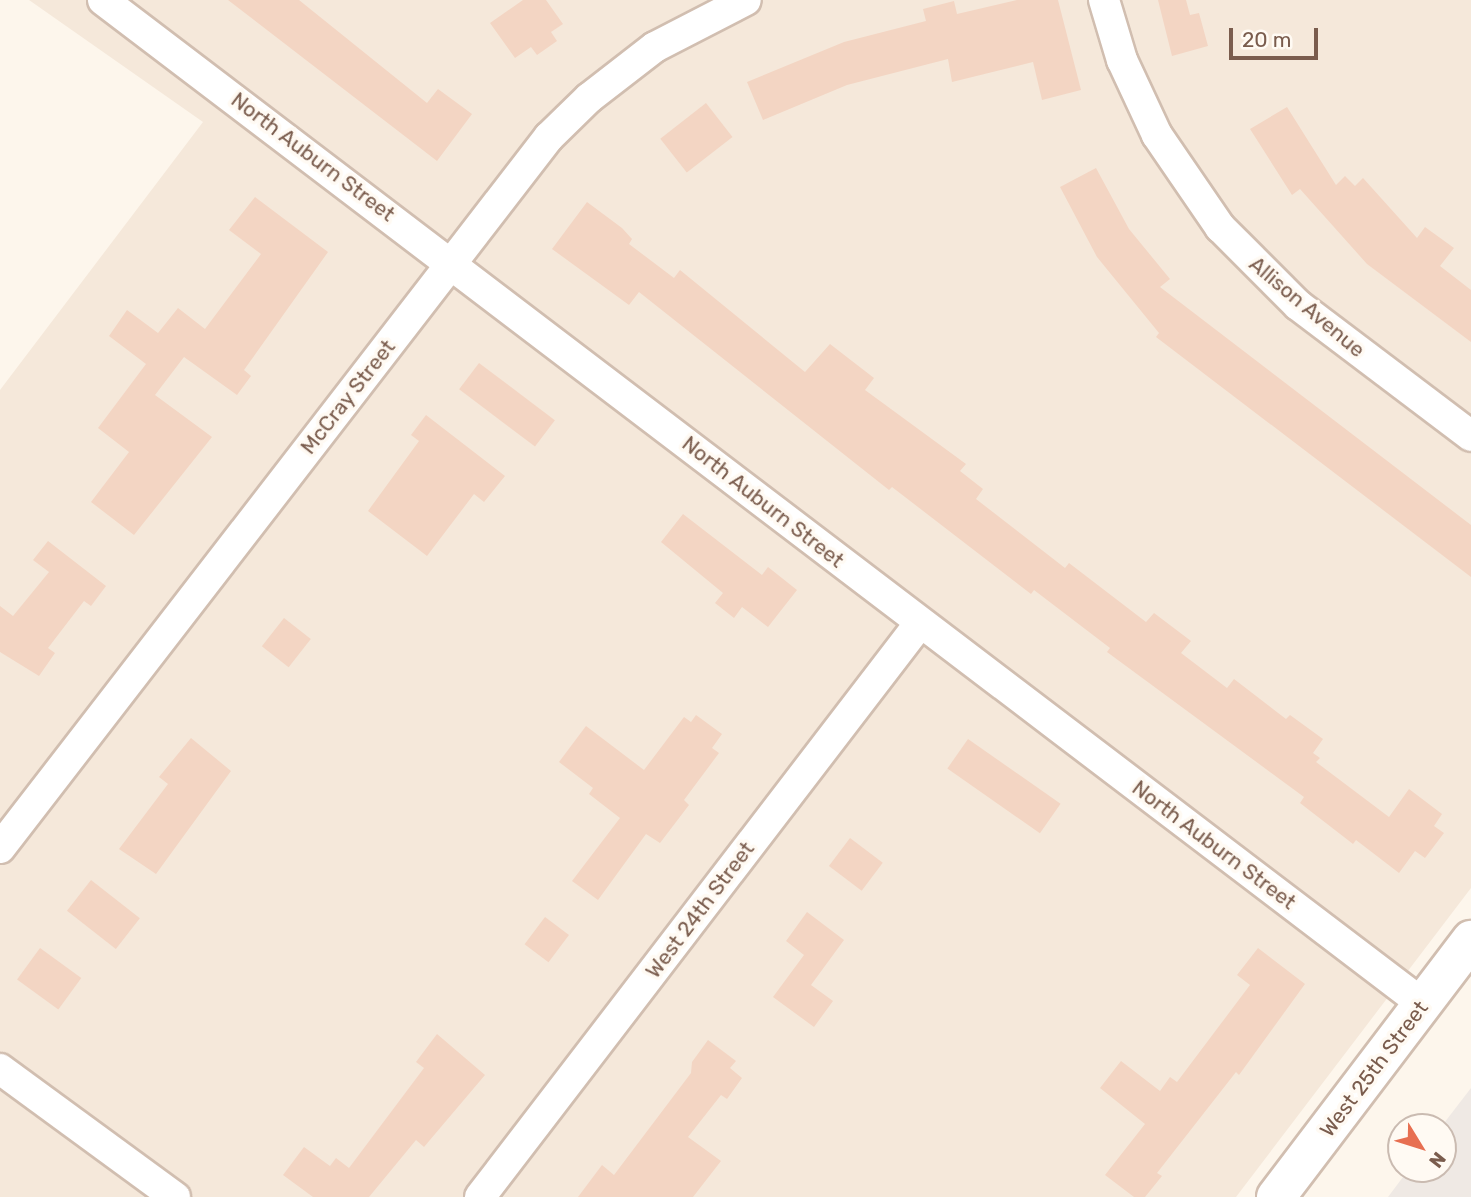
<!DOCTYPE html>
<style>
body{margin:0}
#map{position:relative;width:1471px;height:1197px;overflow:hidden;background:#fdf6ec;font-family:Rubik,sans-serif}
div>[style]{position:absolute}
.residential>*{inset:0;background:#f5e8da}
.industrial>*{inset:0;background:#efe9e4}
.building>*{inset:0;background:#f3d5c3;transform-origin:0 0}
.roads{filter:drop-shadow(2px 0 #d1beb0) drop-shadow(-2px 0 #d1beb0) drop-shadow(0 2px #d1beb0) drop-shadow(0 -2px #d1beb0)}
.minor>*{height:30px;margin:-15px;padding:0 15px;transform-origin:15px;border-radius:15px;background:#fff}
.secondary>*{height:38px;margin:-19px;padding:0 19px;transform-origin:19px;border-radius:19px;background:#fff}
span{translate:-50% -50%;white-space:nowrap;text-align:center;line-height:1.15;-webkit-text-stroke:7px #fffaf3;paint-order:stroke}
.street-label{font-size:21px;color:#7a5c4d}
.north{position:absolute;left:1387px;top:1113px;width:70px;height:70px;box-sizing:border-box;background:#fffaf3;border:2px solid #cabbb1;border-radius:50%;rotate:128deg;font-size:19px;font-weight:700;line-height:28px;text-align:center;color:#7a5c4d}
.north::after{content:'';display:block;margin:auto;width:24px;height:32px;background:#e76f51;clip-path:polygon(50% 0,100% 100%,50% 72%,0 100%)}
.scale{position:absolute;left:1229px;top:28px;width:89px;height:32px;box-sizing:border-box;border:4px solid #7a5c4d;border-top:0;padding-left:9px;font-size:21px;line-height:24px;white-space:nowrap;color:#7a5c4d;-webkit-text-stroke:5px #fffaf3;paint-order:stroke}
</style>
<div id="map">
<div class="residential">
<i style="clip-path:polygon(29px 0,1471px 0,1471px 888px,1236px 1197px,0 1197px,0 390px,203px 122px)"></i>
</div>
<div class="industrial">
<i style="clip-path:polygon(1471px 1088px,1471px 1197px,1388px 1197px,1409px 1169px,1443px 1169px,1441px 1127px)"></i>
</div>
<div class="building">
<i style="clip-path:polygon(228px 0,299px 0,427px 103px,438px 89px,472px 114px,437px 161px)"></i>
<i style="clip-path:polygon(523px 0,546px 0,563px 24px,551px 32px,557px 41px,537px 55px,531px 47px,515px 58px,490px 23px)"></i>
<i style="clip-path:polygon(1017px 0,1058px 0,1081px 90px,1042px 100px,1033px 62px,952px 82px,948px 59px,847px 85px,763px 120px,747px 82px,844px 42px,926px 21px,923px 9px,954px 1px,957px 14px)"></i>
<i style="clip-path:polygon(1158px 0,1186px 0,1190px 15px,1199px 13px,1208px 46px,1172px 56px)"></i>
<i style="left:706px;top:103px;width:43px;height:58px;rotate:52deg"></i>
<i style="clip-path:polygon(1287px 107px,1336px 185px,1345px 176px,1355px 186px,1363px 178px,1417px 238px,1425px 227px,1454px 248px,1440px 266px,1471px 290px,1471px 342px,1367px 264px,1300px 189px,1292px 195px,1250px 129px)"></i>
<i style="clip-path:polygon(1096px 168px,1129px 229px,1170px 279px,1160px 287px,1471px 525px,1471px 577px,1156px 337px,1159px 333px,1097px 257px,1060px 187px)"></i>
<i style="clip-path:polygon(255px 197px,328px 252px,244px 370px,251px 376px,237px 395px,184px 357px,155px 395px,212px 437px,134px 535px,91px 502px,129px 452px,98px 428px,146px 364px,109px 336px,127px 310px,158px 333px,178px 308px,205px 329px,261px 254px,229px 230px)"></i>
<i style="clip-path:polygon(587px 202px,622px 228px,632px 239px,629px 244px,674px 278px,680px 270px,805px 372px,830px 344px,874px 378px,865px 390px,966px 464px,960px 471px,983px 489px,976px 499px,1065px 568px,1069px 563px,1146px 622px,1154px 613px,1191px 641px,1181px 653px,1227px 688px,1234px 679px,1286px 719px,1290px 715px,1323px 739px,1313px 753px,1320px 758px,1316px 762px,1389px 817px,1409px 789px,1442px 814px,1434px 826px,1444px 833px,1425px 858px,1415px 851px,1399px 873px,1356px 840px,1353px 844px,1300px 803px,1304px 797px,1107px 652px,1110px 648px,1034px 590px,1031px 594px,892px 487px,889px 490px,639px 292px,629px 305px,552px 249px)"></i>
<i style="left:479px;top:363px;width:95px;height:33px;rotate:37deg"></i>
<i style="clip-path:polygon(426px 415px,505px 476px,484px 502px,474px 494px,427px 556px,368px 511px,419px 441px,411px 435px)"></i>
<i style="clip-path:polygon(683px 514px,762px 575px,768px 567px,797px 590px,768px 627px,742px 607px,734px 618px,715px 603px,723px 593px,661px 542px)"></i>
<i style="clip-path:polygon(48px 541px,106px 586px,91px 606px,84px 601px,48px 648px,55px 653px,39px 676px,0 652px,0 606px,13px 616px,49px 572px,33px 560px)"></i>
<i style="left:284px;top:618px;width:34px;height:36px;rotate:38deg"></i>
<i style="clip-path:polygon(696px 715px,722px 734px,712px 748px,719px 753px,684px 800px,689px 805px,660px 843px,646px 834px,598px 900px,572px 881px,620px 818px,589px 794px,593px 788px,559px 762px,586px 726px,644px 770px,684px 717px,691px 722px)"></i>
<i style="clip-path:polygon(191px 738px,231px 771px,156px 874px,119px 849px,168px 784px,159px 777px)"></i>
<i style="left:968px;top:739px;width:113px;height:36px;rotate:35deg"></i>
<i style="left:850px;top:838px;width:41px;height:35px;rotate:37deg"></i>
<i style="left:91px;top:880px;width:62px;height:39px;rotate:38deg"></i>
<i style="clip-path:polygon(807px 912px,844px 940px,811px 985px,833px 1001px,814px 1027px,773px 997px,804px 955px,786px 941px)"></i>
<i style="left:545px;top:917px;width:30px;height:34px;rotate:37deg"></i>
<i style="left:40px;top:948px;width:51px;height:39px;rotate:36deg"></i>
<i style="clip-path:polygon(1258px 948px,1305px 984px,1239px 1075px,1236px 1072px,1157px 1173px,1162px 1176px,1145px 1197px,1134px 1197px,1105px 1175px,1145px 1124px,1100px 1088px,1121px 1061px,1160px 1091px,1170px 1077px,1177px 1082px,1250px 985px,1237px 975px)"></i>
<i style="clip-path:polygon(437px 1034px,485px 1075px,424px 1147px,416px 1140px,369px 1197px,313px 1197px,283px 1175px,304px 1147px,330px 1166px,336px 1158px,349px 1168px,424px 1068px,416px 1062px)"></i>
<i style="clip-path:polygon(708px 1040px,736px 1061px,730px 1068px,742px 1078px,727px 1099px,721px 1095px,688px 1137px,721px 1161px,693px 1197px,578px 1197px,602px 1165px,614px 1175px,691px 1073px,692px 1062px)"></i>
</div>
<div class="roads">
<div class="minor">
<i style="left:103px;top:0;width:1658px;rotate:37.26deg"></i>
<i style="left:1104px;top:0;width:63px;rotate:73.3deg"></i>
<i style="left:1122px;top:60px;width:83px;rotate:65deg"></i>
<i style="left:1157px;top:135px;width:112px;rotate:55.6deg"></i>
<i style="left:1220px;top:227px;width:110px;rotate:45deg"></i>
<i style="left:1298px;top:305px;width:217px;rotate:37.1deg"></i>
<i style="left:0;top:848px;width:898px;rotate:-52.33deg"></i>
<i style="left:549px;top:137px;width:56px;rotate:-44.3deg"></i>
<i style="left:589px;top:98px;width:83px;rotate:-37.7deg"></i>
<i style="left:655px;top:47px;width:102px;rotate:-27.3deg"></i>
<i style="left:0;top:1069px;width:217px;rotate:36.2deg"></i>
<i style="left:480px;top:1197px;width:723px;rotate:-52.53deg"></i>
</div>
<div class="secondary">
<i style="left:1276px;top:1197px;width:323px;rotate:-52.8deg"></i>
</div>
</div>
<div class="street-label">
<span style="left:313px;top:157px;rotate:37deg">North Auburn Street</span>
<span style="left:1307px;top:307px;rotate:40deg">Allison Avenue</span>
<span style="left:348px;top:397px;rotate:-52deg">McCray Street</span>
<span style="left:763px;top:502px;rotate:38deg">North Auburn Street</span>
<span style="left:1214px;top:845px;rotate:37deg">North Auburn Street</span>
<span style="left:700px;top:910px;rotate:-53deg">West 24th Street</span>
<span style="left:1374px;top:1069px;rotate:-53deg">West 25th Street</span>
</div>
<div class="north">N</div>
<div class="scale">20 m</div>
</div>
